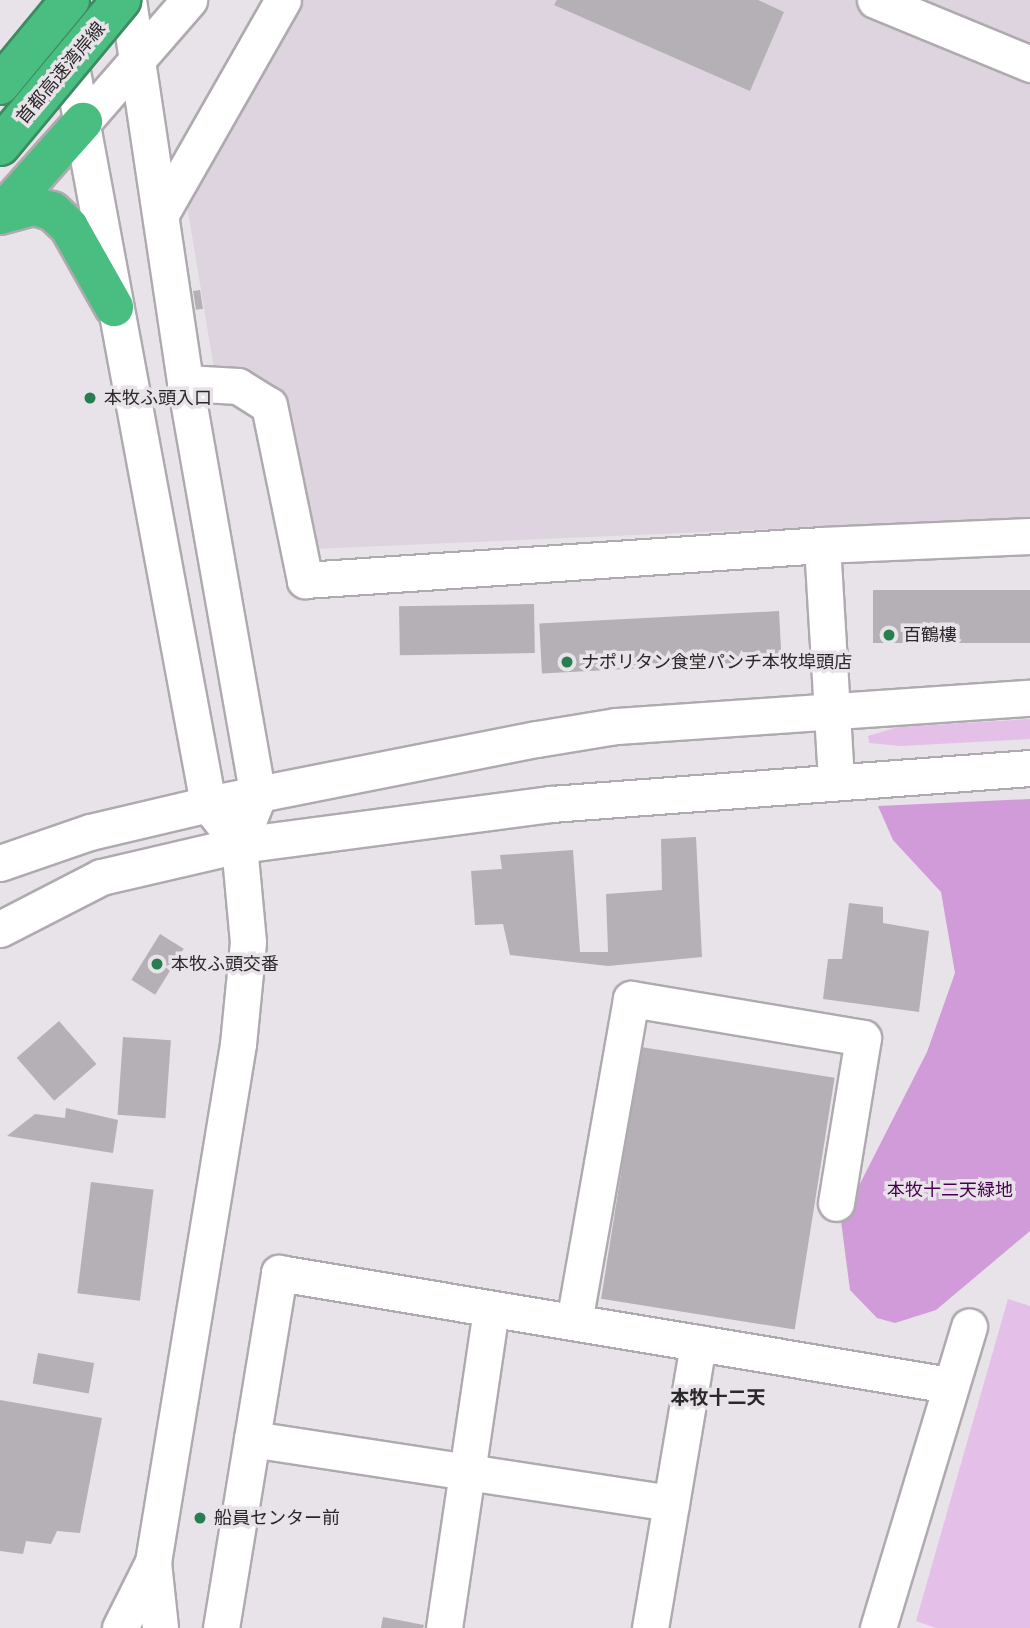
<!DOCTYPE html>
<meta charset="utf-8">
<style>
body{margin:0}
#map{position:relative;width:1030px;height:1628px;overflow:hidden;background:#e8e3e8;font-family:"Archivo Narrow","Noto Sans JP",sans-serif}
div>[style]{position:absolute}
.built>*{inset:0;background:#ded4df}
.green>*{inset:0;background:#e4bfe8}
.forest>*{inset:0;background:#d19ad9}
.building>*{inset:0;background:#b5b0b5;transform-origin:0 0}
.roads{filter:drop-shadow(2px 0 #afaaaf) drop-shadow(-2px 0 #afaaaf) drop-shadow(0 2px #afaaaf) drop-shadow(0 -2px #afaaaf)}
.minor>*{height:35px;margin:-17.5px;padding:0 17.5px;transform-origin:17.5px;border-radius:17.5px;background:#fff}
.highway>*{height:38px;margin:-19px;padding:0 19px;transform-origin:19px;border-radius:19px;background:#49be80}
.bridges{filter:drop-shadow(2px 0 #3e8a62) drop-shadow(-2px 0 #3e8a62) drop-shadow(0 2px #3e8a62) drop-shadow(0 -2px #3e8a62)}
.highway-bridge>*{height:38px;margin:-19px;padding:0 19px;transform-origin:19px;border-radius:19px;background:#49be80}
.dots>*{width:19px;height:19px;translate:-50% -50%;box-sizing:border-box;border:4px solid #e8e3e8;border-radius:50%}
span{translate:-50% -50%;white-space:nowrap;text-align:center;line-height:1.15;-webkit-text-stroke:7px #e8e3e8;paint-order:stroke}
.street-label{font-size:18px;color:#2a282a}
.poi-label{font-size:18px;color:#2a282a}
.left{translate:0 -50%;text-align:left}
.park-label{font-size:18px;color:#46004f}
.neighbourhood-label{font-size:19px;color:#2a282a;font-weight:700}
</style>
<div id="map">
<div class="built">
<i style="clip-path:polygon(301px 0,1030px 0,1030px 518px,313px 549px,288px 399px,215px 375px,186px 199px)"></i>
</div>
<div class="green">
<i style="clip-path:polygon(1030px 719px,1030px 739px,900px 746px,869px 743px,868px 736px,898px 727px)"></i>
<i style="clip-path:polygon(1008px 1299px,1030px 1306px,1030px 1628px,936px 1628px,916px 1621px)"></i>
</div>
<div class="forest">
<i style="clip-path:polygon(1030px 799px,1030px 1231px,936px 1310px,895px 1323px,877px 1318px,850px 1290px,841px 1221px,927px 1052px,955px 973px,941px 892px,893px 840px,878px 806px)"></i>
</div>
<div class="building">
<i style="clip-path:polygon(557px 0,758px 0,784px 12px,750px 91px,554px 5px)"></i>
<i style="left:200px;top:290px;width:19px;height:7px;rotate:81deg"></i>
<i style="left:1030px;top:590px;width:53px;height:157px;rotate:90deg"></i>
<i style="left:534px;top:604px;width:49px;height:135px;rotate:89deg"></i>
<i style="left:779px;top:611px;width:50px;height:240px;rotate:87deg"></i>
<i style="clip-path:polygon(696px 837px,702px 957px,608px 966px,510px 955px,503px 924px,475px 925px,471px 871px,502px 869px,500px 855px,573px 850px,580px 952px,608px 952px,606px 894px,662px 890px,661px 839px)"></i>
<i style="clip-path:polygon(849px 903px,883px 907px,883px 923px,929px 931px,919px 1012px,823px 999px,828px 959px,842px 959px)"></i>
<i style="left:160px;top:934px;width:28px;height:54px;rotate:32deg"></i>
<i style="left:59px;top:1021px;width:57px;height:56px;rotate:49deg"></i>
<i style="left:123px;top:1037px;width:48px;height:78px;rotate:4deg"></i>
<i style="left:641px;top:1047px;width:196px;height:255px;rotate:9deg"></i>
<i style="clip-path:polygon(66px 1108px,118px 1120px,113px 1153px,7px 1136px,35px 1114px,65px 1118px)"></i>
<i style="left:91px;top:1182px;width:63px;height:112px;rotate:7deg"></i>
<i style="left:38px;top:1353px;width:57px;height:31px;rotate:10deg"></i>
<i style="clip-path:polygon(0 1400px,102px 1418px,80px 1533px,57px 1531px,51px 1544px,26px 1541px,23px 1554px,0 1551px)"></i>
<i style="clip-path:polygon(383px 1617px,424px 1625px,423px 1628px,381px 1628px)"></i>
</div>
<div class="roads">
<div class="minor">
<i style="left:128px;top:0;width:387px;rotate:81.5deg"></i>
<i style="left:185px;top:383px;width:419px;rotate:80deg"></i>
<i style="left:258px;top:796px;width:53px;rotate:111.2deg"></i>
<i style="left:239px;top:845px;width:97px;rotate:84.7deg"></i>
<i style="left:248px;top:942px;width:102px;rotate:95.6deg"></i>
<i style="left:238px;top:1044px;width:525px;rotate:99.32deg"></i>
<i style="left:153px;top:1562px;width:66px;rotate:83.9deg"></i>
<i style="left:875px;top:0;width:168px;rotate:22.4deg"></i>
<i style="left:66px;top:39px;width:778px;rotate:79.48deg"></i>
<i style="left:208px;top:804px;width:23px;rotate:52deg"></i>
<i style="left:83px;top:122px;width:162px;rotate:-49deg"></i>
<i style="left:162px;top:212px;width:244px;rotate:-60.3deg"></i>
<i style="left:185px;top:383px;width:53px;rotate:3.2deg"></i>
<i style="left:238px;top:386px;width:36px;rotate:32deg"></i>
<i style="left:269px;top:405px;width:179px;rotate:78.4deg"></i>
<i style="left:305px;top:580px;width:518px;rotate:-3.87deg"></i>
<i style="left:836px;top:780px;width:235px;rotate:-93.4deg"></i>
<i style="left:822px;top:545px;width:208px;rotate:-2.5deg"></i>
<i style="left:0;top:863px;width:95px;rotate:-19deg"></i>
<i style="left:90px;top:832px;width:121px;rotate:-13.3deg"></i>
<i style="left:208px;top:804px;width:335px;rotate:-11.2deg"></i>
<i style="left:537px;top:739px;width:80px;rotate:-9.3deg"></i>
<i style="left:616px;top:726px;width:415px;rotate:-3.9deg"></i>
<i style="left:0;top:929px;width:114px;rotate:-27.2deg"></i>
<i style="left:101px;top:877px;width:142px;rotate:-13.1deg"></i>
<i style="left:239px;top:845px;width:315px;rotate:-7.5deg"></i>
<i style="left:551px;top:804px;width:480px;rotate:-4.3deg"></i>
<i style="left:574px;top:1322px;width:328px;rotate:-80deg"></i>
<i style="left:631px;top:999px;width:235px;rotate:9.5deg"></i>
<i style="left:863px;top:1038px;width:167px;rotate:99.3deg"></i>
<i style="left:252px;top:1439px;width:424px;rotate:8.7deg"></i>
<i style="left:120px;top:1628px;width:74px;rotate:-63.4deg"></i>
<i style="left:221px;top:1628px;width:360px;rotate:-80.7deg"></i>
<i style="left:279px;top:1273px;width:679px;rotate:9.49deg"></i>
<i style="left:444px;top:1628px;width:322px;rotate:-81.6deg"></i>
<i style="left:650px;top:1628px;width:289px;rotate:-80.4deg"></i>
<i style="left:878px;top:1628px;width:315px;rotate:-73.2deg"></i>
</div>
<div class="highway">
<i style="left:0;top:215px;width:35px;rotate:-15deg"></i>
<i style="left:34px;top:206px;width:19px;rotate:16deg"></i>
<i style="left:52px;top:211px;width:23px;rotate:43deg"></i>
<i style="left:69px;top:227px;width:92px;rotate:60.6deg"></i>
<i style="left:0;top:215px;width:125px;rotate:-48.3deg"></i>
</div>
</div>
<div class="bridges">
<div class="highway-bridge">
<i style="left:0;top:85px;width:110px;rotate:-50.5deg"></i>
<i style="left:0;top:146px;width:190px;rotate:-50.3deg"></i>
</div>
</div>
<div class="dots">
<i style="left:90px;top:398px;background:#287e51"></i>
<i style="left:889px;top:635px;background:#287e51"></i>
<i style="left:567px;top:662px;background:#287e51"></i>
<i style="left:157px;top:964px;background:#287e51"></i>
<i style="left:200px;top:1518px;background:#287e51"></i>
</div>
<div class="street-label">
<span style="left:61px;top:73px;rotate:-50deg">首都高速湾岸線</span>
</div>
<div class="poi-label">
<span class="left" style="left:104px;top:398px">本牧ふ頭入口</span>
<span class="left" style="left:903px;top:635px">百鶴樓</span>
<span class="left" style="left:581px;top:662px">ナポリタン食堂パンチ本牧埠頭店</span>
<span class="left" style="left:171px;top:964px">本牧ふ頭交番</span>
<span class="left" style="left:214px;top:1518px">船員センター前</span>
</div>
<div class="park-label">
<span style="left:950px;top:1190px">本牧十二天緑地</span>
</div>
<div class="neighbourhood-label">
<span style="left:718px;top:1398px">本牧十二天</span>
</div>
</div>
